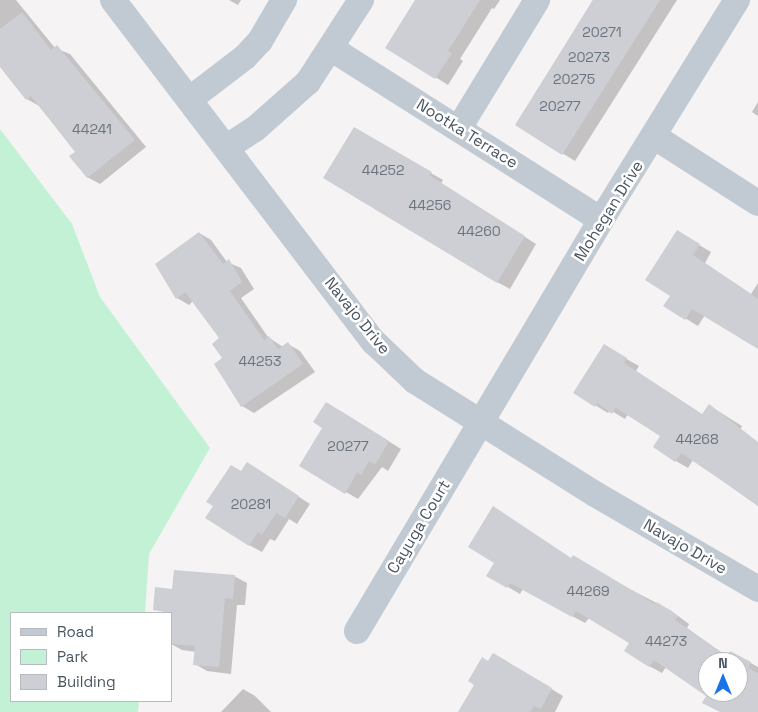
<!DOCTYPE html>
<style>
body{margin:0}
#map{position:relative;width:758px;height:712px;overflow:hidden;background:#f5f3f3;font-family:"Space Grotesk",sans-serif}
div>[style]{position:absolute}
.green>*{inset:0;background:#c3f1d5}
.shadow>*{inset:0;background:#0003}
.building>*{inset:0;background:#cdcfd5}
.street>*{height:26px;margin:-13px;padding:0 13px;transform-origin:13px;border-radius:13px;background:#c1cad2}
span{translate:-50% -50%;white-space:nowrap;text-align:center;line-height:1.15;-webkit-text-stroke:5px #fff;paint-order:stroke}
.number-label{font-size:14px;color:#6b747e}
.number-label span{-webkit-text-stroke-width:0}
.street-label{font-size:16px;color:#4a5661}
.legend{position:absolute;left:10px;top:612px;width:162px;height:90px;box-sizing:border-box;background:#fff;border:1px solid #b7bbc0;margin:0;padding:6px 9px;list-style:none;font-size:15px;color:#4a5661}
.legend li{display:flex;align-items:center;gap:10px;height:25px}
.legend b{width:25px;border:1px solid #b7bbc0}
.north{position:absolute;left:698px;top:652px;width:50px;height:50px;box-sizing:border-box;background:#fff;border:1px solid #b7bbc0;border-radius:50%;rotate:0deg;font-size:14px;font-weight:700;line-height:20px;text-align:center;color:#4a5661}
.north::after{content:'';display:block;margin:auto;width:18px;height:22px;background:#1a73e8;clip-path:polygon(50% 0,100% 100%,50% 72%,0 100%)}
</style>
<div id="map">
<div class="green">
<i style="clip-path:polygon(0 129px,72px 224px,100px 297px,210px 448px,149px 554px,145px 613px,11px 613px,11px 701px,139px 701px,138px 712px,0 712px)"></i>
</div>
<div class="shadow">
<i style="clip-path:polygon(0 0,16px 0,55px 48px,70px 54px,146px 147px,100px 184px,87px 177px,77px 152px,39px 106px,27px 99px,0 65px)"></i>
<i style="clip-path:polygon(229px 0,241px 0,238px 5px)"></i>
<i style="clip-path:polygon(416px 0,500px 0,494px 9px,492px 8px,460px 59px,463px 61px,448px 85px,387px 47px)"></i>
<i style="clip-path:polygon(593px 0,677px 0,575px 161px,516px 125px)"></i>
<i style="clip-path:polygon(758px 102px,758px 116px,752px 112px)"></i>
<i style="clip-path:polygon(354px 129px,443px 180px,441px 184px,536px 244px,510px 289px,497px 282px)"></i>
<i style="clip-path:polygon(199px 233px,211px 240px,227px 262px,241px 268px,254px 289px,241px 298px,268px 337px,283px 347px,288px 344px,300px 351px,315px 372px,254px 413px,242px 406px,224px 359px,221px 339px,193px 301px,189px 305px,177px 298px)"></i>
<i style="clip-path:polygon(689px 239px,711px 252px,705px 263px,751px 294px,758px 283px,758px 347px,705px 315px,698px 326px,665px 306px,671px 295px)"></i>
<i style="clip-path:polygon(616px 353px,639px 366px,636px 371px,703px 415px,710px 406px,742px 426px,740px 430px,758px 445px,758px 506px,693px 460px,688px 468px,676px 461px,654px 446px,661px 436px,628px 414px,625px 419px,610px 410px,608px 413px,575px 393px)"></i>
<i style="clip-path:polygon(339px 410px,401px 449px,388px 471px,382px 467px,358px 499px,301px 466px)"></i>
<i style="clip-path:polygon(259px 471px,310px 504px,297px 524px,289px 519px,275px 541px,270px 539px,262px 552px,249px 545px,241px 472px)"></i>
<i style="clip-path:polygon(evenodd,505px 515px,572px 559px,670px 610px,689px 624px,687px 628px,728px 657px,731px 652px,758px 667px,758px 712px,721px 712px,708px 696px,666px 667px,662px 673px,649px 666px,630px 643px,589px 618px,585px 623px,523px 589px,520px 594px,488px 575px,496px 563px,505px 515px,708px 662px,738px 662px,738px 692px,708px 692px,708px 662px)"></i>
<i style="clip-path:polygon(234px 576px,247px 583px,245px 605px,237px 605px,231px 674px,207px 671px,195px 664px,196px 652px,182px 650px,171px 644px,171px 613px,155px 609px,173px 590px)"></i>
<i style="clip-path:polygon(494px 654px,563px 696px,555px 712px,476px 712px)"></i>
<i style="clip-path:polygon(243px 689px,255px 696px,271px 712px,221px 712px)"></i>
</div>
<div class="building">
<i style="clip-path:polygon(415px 0,480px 0,448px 51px,452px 53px,435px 79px,385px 48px)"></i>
<i style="clip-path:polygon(593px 0,660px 0,562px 155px,515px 125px)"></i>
<i style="clip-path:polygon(22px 12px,51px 50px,57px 45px,135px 140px,87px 178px,69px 156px,75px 152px,31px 96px,26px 100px,0 67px,0 29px)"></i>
<i style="clip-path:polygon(354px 127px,432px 172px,429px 175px,525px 236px,497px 283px,323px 178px)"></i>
<i style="clip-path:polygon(677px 230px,700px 244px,693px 255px,758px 299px,758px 349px,692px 309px,685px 320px,663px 306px,670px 296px,645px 280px)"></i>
<i style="clip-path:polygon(199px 232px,223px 264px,229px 259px,242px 282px,230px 291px,264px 340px,269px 336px,278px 349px,288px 342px,303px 364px,241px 407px,214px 364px,222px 358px,212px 344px,219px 338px,185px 292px,176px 299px,155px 264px)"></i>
<i style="clip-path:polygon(604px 344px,627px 358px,624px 363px,702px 414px,709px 404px,758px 442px,758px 505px,681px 453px,675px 462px,653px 447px,660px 436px,616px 408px,612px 414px,597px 403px,595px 407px,573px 393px)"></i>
<i style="clip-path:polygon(326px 402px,389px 441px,375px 465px,369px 461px,361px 475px,357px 472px,345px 494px,299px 466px,322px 428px,313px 422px)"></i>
<i style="clip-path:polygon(247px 462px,299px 496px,285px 518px,276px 513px,262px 535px,258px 532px,249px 546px,205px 518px,213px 506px,206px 502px,231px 465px,241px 471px)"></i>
<i style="clip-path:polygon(evenodd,493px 506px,571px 558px,573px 555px,655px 604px,657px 602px,678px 616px,675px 620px,727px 657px,730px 651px,751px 662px,748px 668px,758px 673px,758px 712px,720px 712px,702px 703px,706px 696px,654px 660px,649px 667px,624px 651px,629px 643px,576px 611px,572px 617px,510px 583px,507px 588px,486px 576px,494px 563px,468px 547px,493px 506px,708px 662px,738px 662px,738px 692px,708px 692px,708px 662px)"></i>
<i style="clip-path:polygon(174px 570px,235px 575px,233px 599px,225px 598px,219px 667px,193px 665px,195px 646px,171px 644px,171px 613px,153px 610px,155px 587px,172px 589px)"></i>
<i style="clip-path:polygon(493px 653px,552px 688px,541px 709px,534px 706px,530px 712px,458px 712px,474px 685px,468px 681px,482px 657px,488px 661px)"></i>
</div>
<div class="street">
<i style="left:113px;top:0;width:430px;rotate:52.7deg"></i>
<i style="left:374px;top:342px;width:57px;rotate:43.6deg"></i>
<i style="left:415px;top:381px;width:213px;rotate:32.1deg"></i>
<i style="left:595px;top:494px;width:189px;rotate:30.2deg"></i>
<i style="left:332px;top:49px;width:319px;rotate:32.4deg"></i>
<i style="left:190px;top:99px;width:69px;rotate:-37.4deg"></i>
<i style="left:245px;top:57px;width:22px;rotate:-47deg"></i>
<i style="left:260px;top:41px;width:48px;rotate:-59.7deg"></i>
<i style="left:459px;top:128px;width:150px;rotate:-58.6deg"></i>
<i style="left:655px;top:137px;width:122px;rotate:32.7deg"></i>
<i style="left:227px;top:147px;width:33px;rotate:-33deg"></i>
<i style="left:255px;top:129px;width:71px;rotate:-41.6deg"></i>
<i style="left:308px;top:82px;width:98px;rotate:-57.1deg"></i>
<i style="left:357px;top:631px;width:478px;rotate:-59.3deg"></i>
<i style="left:601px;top:220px;width:259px;rotate:-58.3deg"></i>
</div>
<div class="number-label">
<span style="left:602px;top:32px">20271</span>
<span style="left:589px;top:57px">20273</span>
<span style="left:574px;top:79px">20275</span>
<span style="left:560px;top:106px">20277</span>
<span style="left:92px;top:129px">44241</span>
<span style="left:383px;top:170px">44252</span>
<span style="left:430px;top:205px">44256</span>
<span style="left:479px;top:231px">44260</span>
<span style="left:260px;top:361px">44253</span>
<span style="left:697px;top:439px">44268</span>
<span style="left:348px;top:446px">20277</span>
<span style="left:251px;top:504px">20281</span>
<span style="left:588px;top:591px">44269</span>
<span style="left:666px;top:641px">44273</span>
</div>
<div class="street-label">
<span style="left:467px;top:134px;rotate:32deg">Nootka Terrace</span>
<span style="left:609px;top:211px;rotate:-58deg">Mohegan Drive</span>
<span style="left:357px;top:316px;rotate:51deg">Navajo Drive</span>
<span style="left:419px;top:527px;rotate:-59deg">Cayuga Court</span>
<span style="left:685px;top:547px;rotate:30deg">Navajo Drive</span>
</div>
<ul class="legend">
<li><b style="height:6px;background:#c1cad2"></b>Road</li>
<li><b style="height:14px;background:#c3f1d5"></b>Park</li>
<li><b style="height:14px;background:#cdcfd5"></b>Building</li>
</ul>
<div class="north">N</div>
</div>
